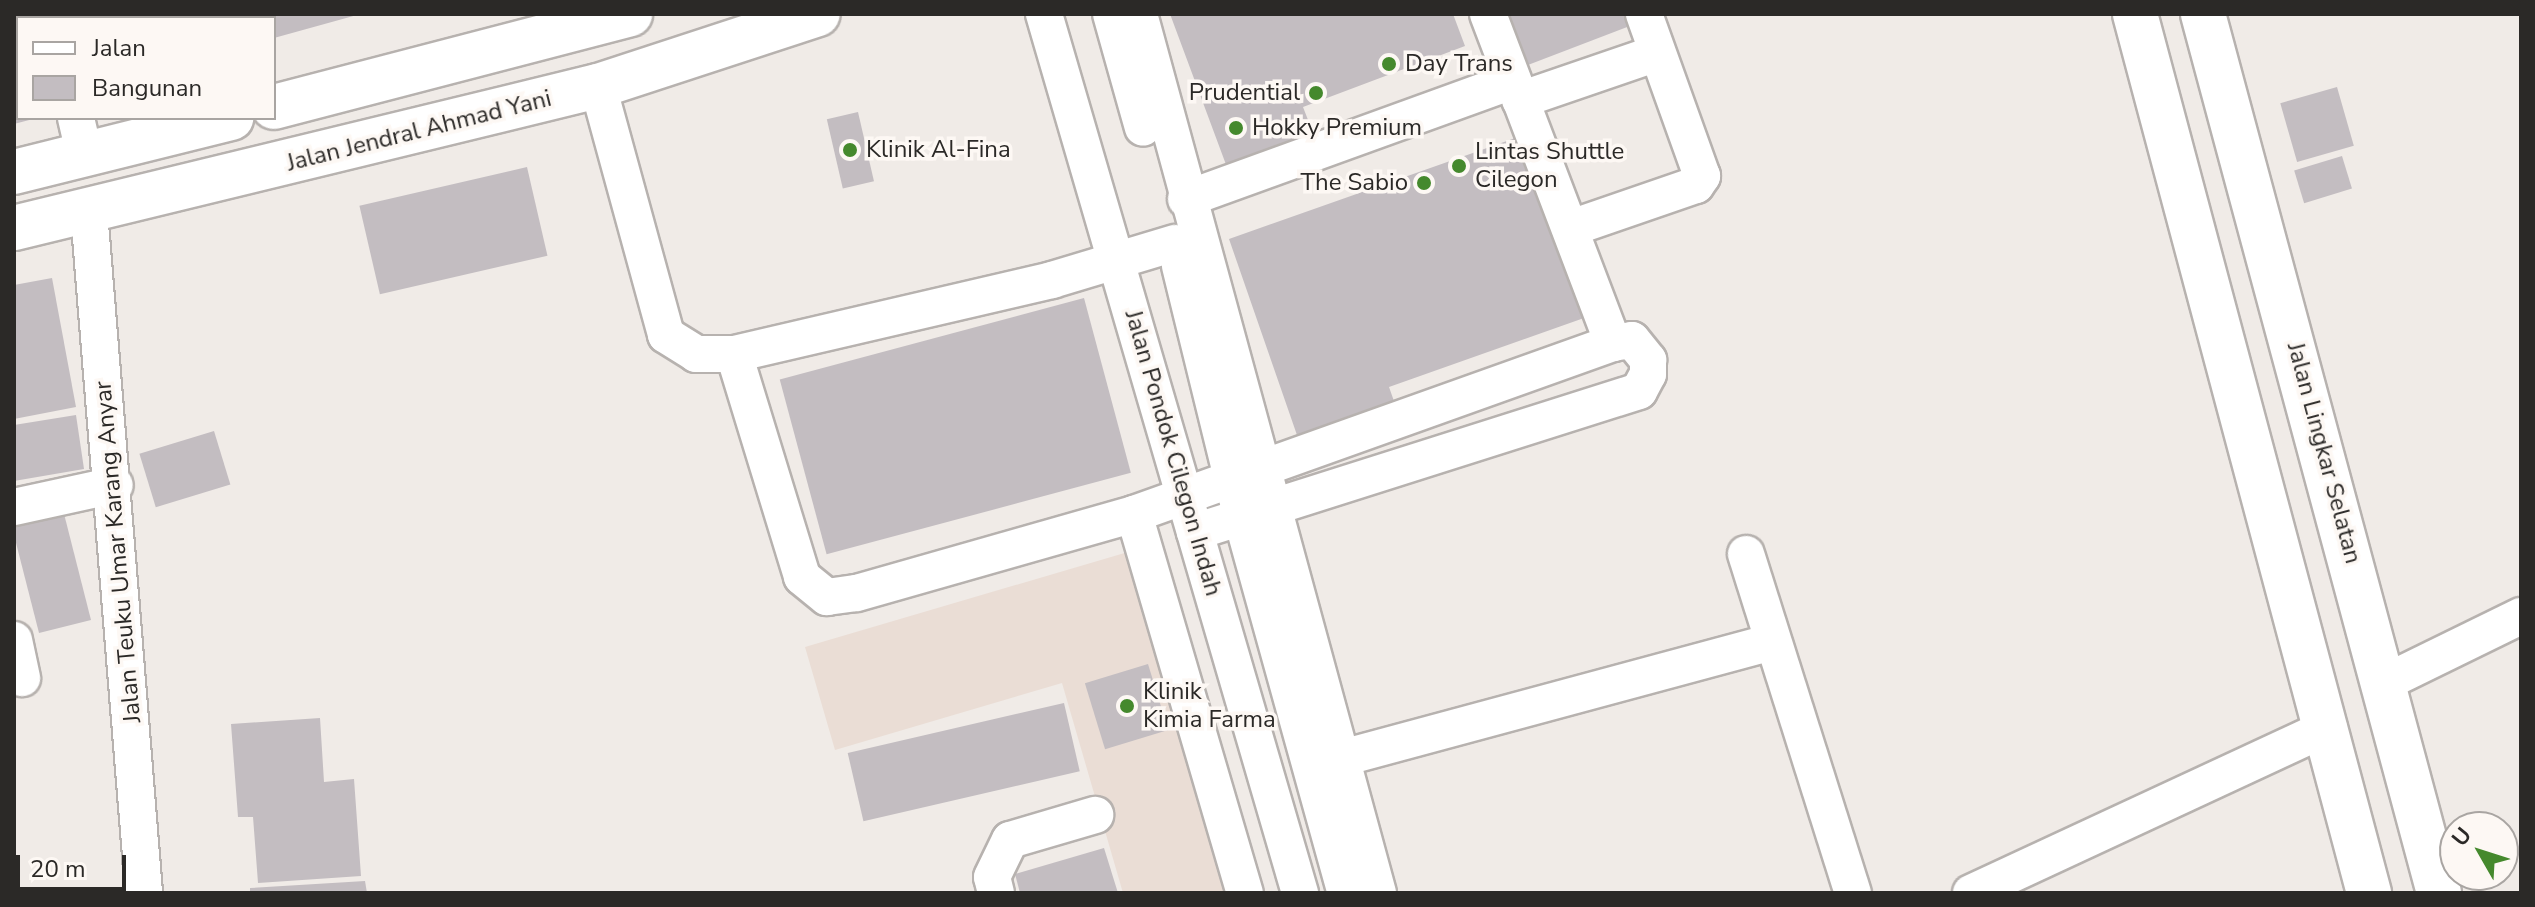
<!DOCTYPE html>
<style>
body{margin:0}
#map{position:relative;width:2535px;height:907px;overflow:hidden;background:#f0ebe7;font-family:"Nunito Sans",sans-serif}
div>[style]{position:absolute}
.built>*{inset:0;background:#eaddd5}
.building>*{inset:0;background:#c3bdc1;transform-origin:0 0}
.roads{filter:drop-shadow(2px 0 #b7b2af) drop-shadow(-2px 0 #b7b2af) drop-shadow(0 2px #b7b2af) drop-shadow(0 -2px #b7b2af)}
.minor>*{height:36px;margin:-18px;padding:0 18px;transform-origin:18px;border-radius:18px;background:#fff}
.highway>*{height:44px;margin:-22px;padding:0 22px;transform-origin:22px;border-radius:22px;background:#fff}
.dots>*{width:22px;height:22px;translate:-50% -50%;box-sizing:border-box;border:4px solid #fdf8f4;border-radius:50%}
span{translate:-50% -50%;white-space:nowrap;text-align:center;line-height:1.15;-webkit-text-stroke:7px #fdf8f4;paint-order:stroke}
.poi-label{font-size:24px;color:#2b2927}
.left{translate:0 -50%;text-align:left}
.right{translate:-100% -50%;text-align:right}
.street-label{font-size:24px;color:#2b2927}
.frame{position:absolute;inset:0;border:16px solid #2b2927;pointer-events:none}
.legend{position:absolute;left:16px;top:16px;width:260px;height:104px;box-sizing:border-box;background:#fdf8f4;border:2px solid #a9a5a2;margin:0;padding:10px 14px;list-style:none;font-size:24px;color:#2b2927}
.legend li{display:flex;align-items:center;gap:16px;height:40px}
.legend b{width:40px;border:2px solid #a9a5a2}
.north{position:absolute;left:2439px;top:811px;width:80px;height:80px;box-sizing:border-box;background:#fdf8f4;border:2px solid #a9a5a2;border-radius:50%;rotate:309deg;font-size:22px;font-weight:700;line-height:32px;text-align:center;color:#2b2927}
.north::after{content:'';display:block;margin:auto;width:28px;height:36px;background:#45892d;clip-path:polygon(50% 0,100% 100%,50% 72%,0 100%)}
.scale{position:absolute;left:16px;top:855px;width:110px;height:36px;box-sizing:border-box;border:4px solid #2b2927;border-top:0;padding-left:10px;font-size:24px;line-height:28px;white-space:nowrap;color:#2b2927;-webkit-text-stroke:6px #fdf8f4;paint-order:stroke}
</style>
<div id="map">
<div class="built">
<i style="clip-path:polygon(1128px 552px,1226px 893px,1123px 893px,1062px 683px,835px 750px,805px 647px)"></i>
</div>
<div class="building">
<i style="left:128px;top:14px;width:88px;height:4px"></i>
<i style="clip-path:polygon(243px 14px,357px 14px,357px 15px,274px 38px,274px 18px)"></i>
<i style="clip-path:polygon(1170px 14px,1453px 14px,1465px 46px,1303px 107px,1315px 138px,1228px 170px)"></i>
<i style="clip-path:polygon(1500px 14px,1631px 14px,1635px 24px,1520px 68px)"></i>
<i style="clip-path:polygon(15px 63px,18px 118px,33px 119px,14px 124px)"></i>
<i style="left:2337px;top:87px;width:61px;height:59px;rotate:74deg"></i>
<i style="left:858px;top:112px;width:71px;height:32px;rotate:77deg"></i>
<i style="clip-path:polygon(1521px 136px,1584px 318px,1389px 387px,1395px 404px,1298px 438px,1229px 239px)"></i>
<i style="left:2342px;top:156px;width:34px;height:50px;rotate:73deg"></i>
<i style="left:527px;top:167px;width:91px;height:172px;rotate:77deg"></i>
<i style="clip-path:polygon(52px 278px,76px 407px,14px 419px,14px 285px)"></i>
<i style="left:1084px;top:298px;width:181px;height:315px;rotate:75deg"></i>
<i style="clip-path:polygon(76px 415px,84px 469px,14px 481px,14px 425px)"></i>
<i style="left:214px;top:431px;width:56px;height:78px;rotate:73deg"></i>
<i style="clip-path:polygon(60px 498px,91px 620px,39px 633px,14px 535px,14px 510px)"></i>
<i style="left:1148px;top:664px;width:69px;height:66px;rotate:73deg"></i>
<i style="left:1064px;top:703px;width:70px;height:222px;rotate:77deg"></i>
<i style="clip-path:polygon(320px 718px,324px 782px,354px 779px,361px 876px,258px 883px,253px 817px,238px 817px,231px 724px)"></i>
<i style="clip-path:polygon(1104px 848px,1118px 893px,1020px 893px,1015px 874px)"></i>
<i style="clip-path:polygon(365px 881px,367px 893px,250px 893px,250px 888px)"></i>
</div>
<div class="roads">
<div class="minor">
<i style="left:51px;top:14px;width:4px;rotate:76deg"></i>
<i style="left:1044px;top:14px;width:916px;rotate:73.76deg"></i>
<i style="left:1111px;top:14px;width:118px;rotate:74.3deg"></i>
<i style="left:1139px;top:14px;width:911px;rotate:74.79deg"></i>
<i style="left:1488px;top:14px;width:352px;rotate:69.2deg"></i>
<i style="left:598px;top:86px;width:258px;rotate:74.7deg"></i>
<i style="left:666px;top:335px;width:36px;rotate:32deg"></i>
<i style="left:696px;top:354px;width:38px"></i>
<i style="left:1520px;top:100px;width:145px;rotate:-18.9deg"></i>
<i style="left:76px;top:118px;width:39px;rotate:77deg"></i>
<i style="left:1186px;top:199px;width:347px;rotate:-19.9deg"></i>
<i style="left:89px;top:212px;width:683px;rotate:85.38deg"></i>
<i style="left:1571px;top:228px;width:132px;rotate:-19deg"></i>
<i style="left:1696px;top:185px;width:11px;rotate:-56deg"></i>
<i style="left:1702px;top:176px;width:172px;rotate:-109.7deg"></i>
<i style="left:1175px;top:243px;width:128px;rotate:163.3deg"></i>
<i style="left:1052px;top:280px;width:326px;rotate:166.9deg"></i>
<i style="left:734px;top:354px;width:233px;rotate:73deg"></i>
<i style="left:802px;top:577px;width:32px;rotate:39deg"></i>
<i style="left:827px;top:597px;width:30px;rotate:-8deg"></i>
<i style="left:857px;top:593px;width:288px;rotate:-15.9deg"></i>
<i style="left:1134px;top:514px;width:395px;rotate:73.7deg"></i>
<i style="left:1180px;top:266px;width:260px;rotate:76.2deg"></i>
<i style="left:1242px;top:519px;width:388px;rotate:74.5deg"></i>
<i style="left:14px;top:507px;width:103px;rotate:-12.3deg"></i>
<i style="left:1134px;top:514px;width:509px;rotate:-19.65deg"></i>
<i style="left:1613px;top:343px;width:19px;rotate:-9deg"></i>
<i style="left:1632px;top:340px;width:26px;rotate:51deg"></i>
<i style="left:1648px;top:360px;width:14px;rotate:90deg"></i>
<i style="left:1648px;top:374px;width:19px;rotate:118deg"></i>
<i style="left:1639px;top:391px;width:466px;rotate:162.4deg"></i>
<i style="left:1746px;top:554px;width:355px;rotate:72.5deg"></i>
<i style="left:14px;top:640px;width:39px;rotate:78deg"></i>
<i style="left:2386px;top:682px;width:150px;rotate:-26.1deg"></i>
<i style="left:1320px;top:764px;width:469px;rotate:-15.1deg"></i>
<i style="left:996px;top:893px;width:16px;rotate:-104deg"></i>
<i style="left:992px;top:877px;width:41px;rotate:-64.1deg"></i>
<i style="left:1010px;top:840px;width:89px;rotate:-16.4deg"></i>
<i style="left:1971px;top:893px;width:394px;rotate:-24.9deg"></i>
</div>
<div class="highway">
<i style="left:2135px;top:14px;width:910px;rotate:75.09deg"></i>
<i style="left:2203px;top:14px;width:910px;rotate:74.97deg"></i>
<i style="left:274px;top:107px;width:368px;rotate:-14.6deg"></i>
<i style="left:14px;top:172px;width:224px;rotate:-14deg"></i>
<i style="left:14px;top:228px;width:601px;rotate:-13.67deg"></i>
<i style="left:598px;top:86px;width:231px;rotate:-18.1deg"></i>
</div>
</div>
<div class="dots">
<i style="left:1389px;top:64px;background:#45892d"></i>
<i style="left:1316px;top:93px;background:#45892d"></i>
<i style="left:1236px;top:128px;background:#45892d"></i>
<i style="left:850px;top:150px;background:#45892d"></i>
<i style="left:1459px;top:166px;background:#45892d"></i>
<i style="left:1424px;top:183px;background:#45892d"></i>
<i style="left:1127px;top:706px;background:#45892d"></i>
</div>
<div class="poi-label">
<span class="left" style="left:1405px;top:64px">Day Trans</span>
<span class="right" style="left:1300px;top:93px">Prudential</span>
<span class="left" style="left:1252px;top:128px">Hokky Premium</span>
<span class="left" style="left:866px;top:150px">Klinik Al-Fina</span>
<span class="left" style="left:1475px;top:166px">Lintas Shuttle<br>Cilegon</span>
<span class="right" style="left:1408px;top:183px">The Sabio</span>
<span class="left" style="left:1143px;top:706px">Klinik<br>Kimia Farma</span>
</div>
<div class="street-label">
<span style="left:419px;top:131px;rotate:-14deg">Jalan Jendral Ahmad Yani</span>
<span style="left:1173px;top:453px;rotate:74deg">Jalan Pondok Cilegon Indah</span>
<span style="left:2324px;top:453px;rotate:75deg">Jalan Lingkar Selatan</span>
<span style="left:118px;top:552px;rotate:-95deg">Jalan Teuku Umar Karang Anyar</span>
</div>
<div class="frame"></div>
<ul class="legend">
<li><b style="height:10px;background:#fff"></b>Jalan</li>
<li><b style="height:22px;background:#c3bdc1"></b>Bangunan</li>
</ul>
<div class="north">U</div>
<div class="scale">20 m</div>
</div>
